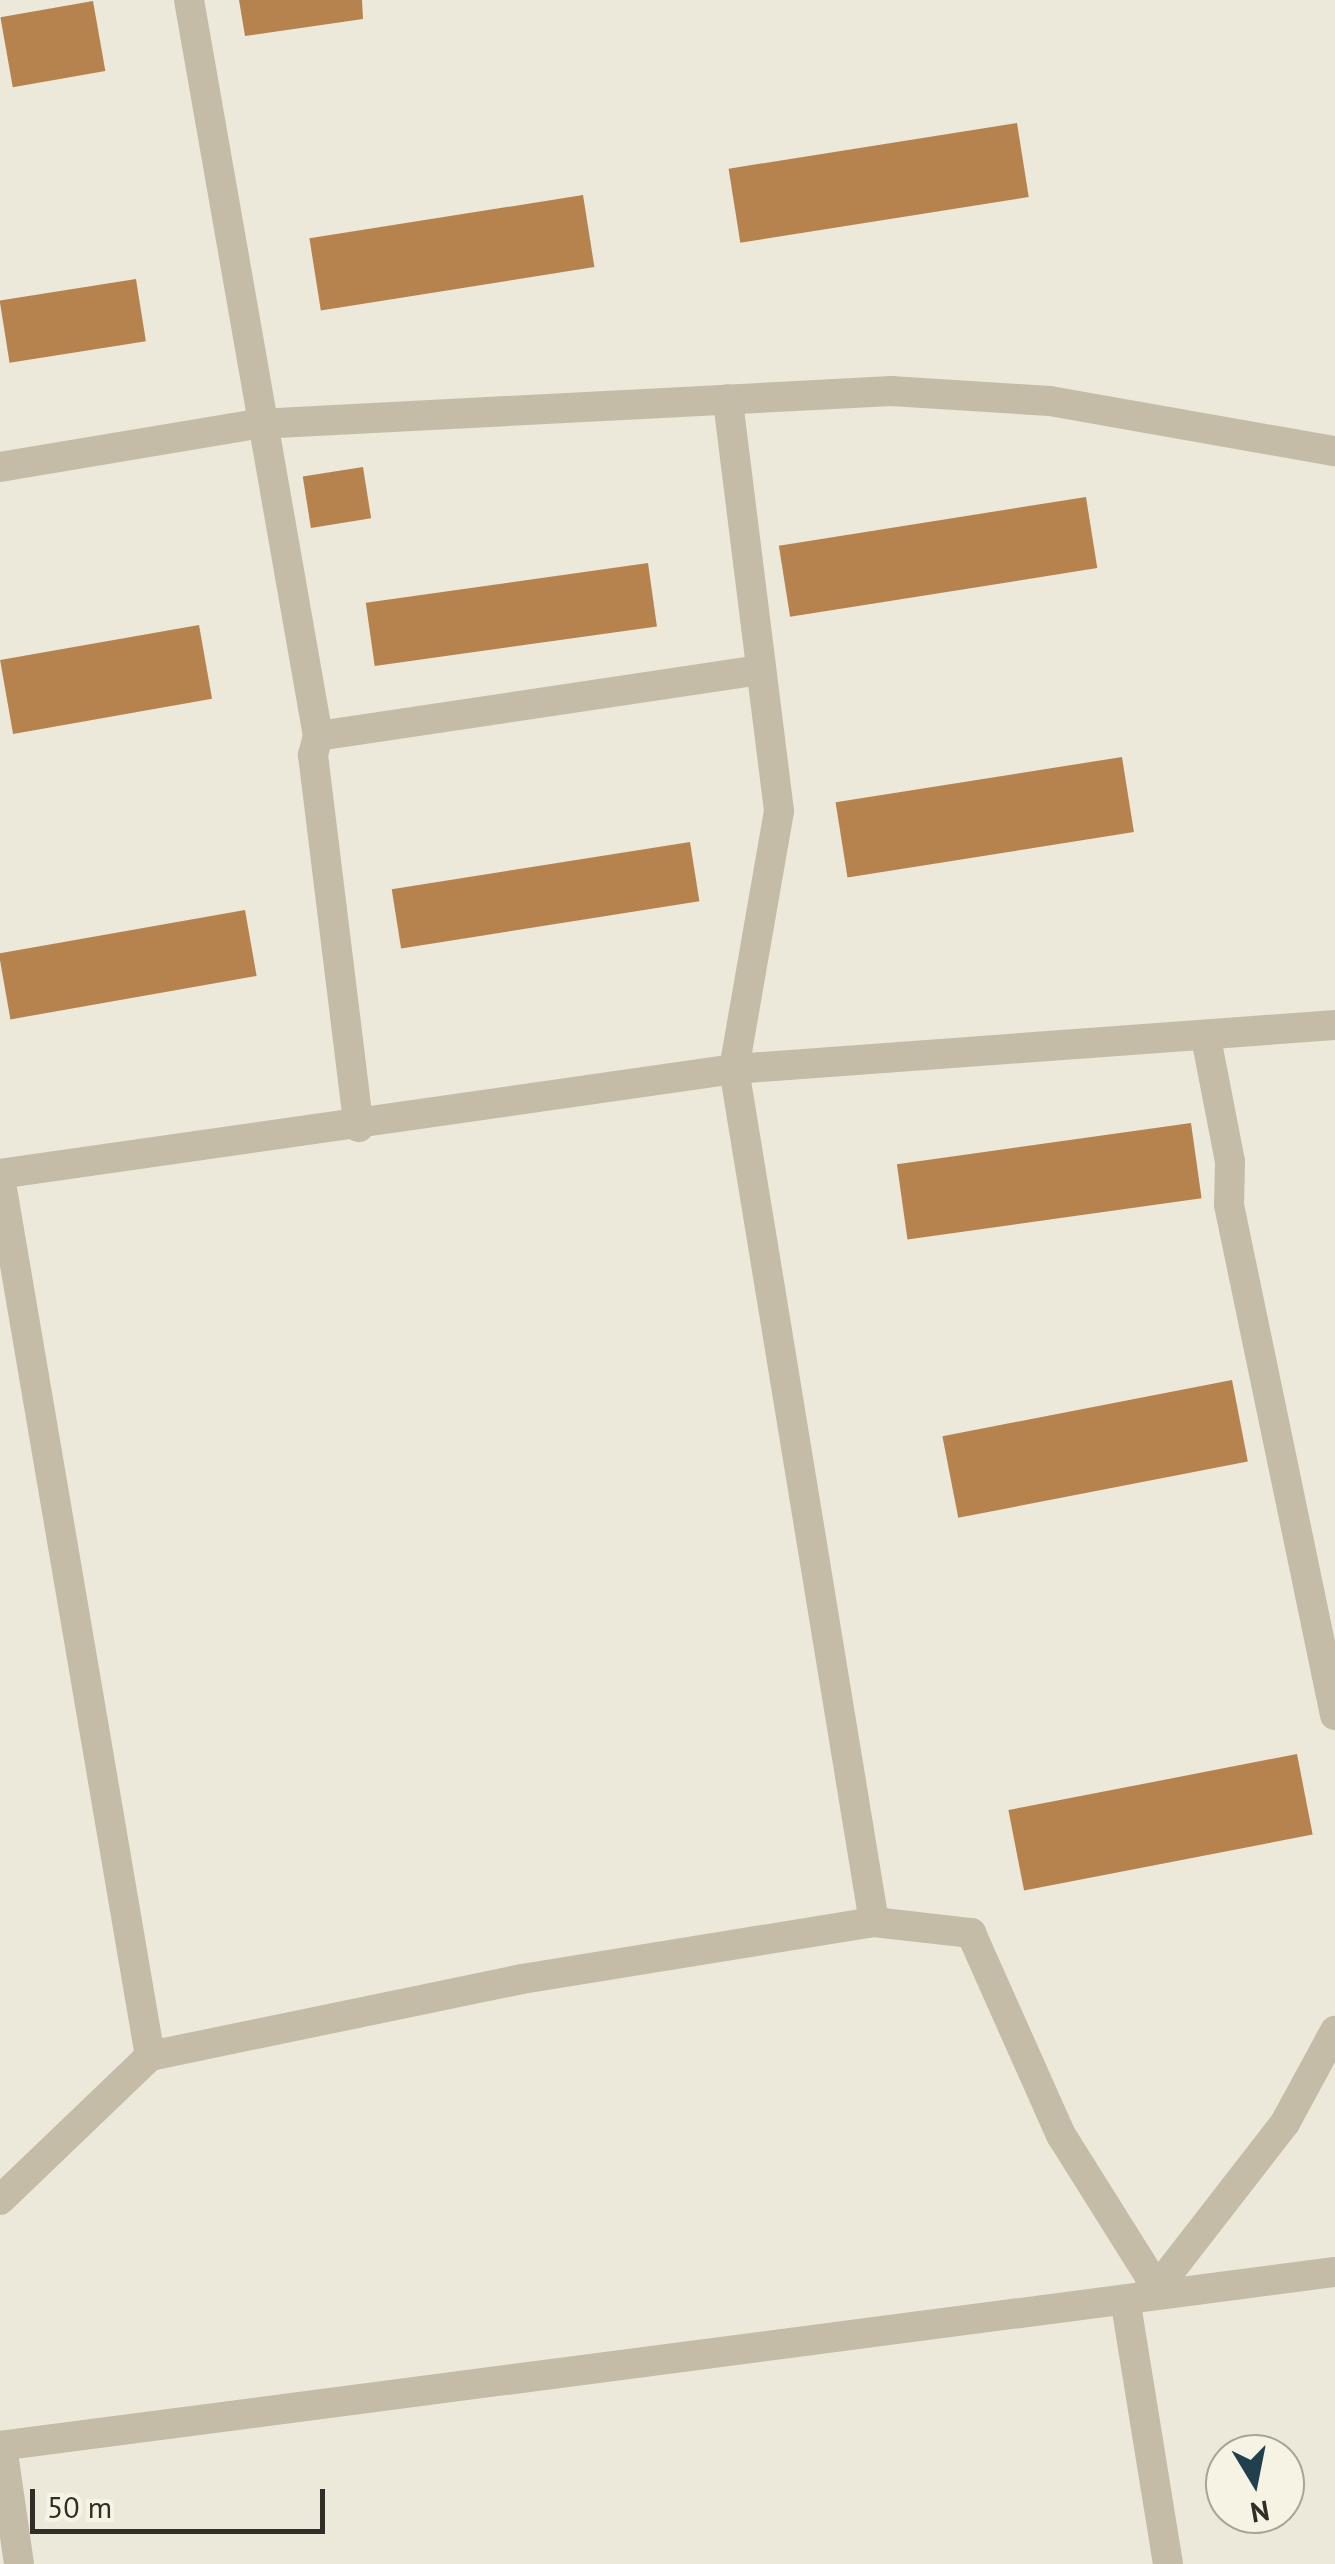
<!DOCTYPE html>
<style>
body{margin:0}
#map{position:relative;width:1335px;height:2564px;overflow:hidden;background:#ede9da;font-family:"PT Sans",sans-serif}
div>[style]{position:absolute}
.building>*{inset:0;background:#b6834f;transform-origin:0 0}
.street>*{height:30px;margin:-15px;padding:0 15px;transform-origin:15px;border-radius:15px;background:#c4bca7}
span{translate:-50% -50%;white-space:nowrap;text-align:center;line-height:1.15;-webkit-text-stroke:9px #f6f3e5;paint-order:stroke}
.north{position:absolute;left:1205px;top:2434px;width:100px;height:100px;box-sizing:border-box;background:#f6f3e5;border:2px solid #a7a499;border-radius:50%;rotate:170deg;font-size:28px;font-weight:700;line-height:40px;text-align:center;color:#312d27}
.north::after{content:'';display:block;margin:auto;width:35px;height:45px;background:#223f4d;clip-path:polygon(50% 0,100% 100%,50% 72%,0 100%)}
.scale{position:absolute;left:30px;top:2489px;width:295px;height:45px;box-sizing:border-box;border:5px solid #312d27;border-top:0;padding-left:12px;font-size:30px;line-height:35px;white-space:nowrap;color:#312d27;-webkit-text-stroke:8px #f6f3e5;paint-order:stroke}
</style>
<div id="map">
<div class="building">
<i style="clip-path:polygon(239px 0,362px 0,363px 19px,245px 36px)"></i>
<i style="left:93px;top:1px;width:71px;height:94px;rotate:80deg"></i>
<i style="left:1017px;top:123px;width:75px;height:292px;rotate:81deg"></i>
<i style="left:583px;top:195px;width:73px;height:277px;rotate:81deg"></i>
<i style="left:136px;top:279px;width:63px;height:138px;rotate:81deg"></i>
<i style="left:363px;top:467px;width:52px;height:61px;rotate:81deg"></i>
<i style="left:1086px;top:497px;width:72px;height:311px;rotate:81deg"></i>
<i style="left:648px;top:563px;width:64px;height:285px;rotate:82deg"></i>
<i style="left:199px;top:625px;width:75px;height:202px;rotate:80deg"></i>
<i style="left:1122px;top:757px;width:76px;height:290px;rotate:81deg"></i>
<i style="left:690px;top:842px;width:60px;height:302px;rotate:81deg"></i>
<i style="left:245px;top:910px;width:67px;height:250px;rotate:80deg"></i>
<i style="left:1191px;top:1123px;width:76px;height:297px;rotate:82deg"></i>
<i style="left:1232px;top:1380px;width:83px;height:295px;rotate:79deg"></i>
<i style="left:1297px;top:1754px;width:82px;height:294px;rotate:79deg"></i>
</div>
<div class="street">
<i style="left:189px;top:0;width:747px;rotate:80.06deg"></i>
<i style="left:318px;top:736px;width:20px;rotate:105deg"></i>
<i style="left:313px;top:755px;width:375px;rotate:83deg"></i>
<i style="left:0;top:467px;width:262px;rotate:-9.5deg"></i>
<i style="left:258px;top:424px;width:634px;rotate:-2.98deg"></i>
<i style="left:891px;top:391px;width:159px;rotate:3.6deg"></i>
<i style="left:1050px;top:401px;width:289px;rotate:10deg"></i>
<i style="left:318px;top:736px;width:446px;rotate:-8.5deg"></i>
<i style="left:1206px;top:1038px;width:126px;rotate:79deg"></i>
<i style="left:1230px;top:1162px;width:43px;rotate:91.3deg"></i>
<i style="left:1229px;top:1205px;width:521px;rotate:78.26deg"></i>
<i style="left:0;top:1174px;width:741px;rotate:-8.14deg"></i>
<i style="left:734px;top:1069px;width:603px;rotate:-4.19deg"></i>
<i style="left:0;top:1177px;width:892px;rotate:80.32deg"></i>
<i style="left:874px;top:1922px;width:98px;rotate:6.5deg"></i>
<i style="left:971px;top:1933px;width:221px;rotate:66deg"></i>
<i style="left:1061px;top:2135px;width:181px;rotate:57.9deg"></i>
<i style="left:0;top:2200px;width:208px;rotate:-43.8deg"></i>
<i style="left:150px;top:2056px;width:380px;rotate:-11.7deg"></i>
<i style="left:522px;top:1979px;width:357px;rotate:-9.2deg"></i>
<i style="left:874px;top:1922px;width:864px;rotate:-99.32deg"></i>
<i style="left:734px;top:1069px;width:262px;rotate:-80.1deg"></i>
<i style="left:779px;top:811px;width:415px;rotate:-97.1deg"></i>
<i style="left:0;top:2446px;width:1346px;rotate:-7.43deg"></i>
<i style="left:2px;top:2446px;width:119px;rotate:81.8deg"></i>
<i style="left:1168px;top:2564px;width:263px;rotate:-99.2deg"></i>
<i style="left:1126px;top:2304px;width:35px;rotate:-27deg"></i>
<i style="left:1157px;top:2288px;width:209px;rotate:-52.2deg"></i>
<i style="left:1285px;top:2123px;width:105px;rotate:-61.5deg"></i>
</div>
<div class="north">N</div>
<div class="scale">50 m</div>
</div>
